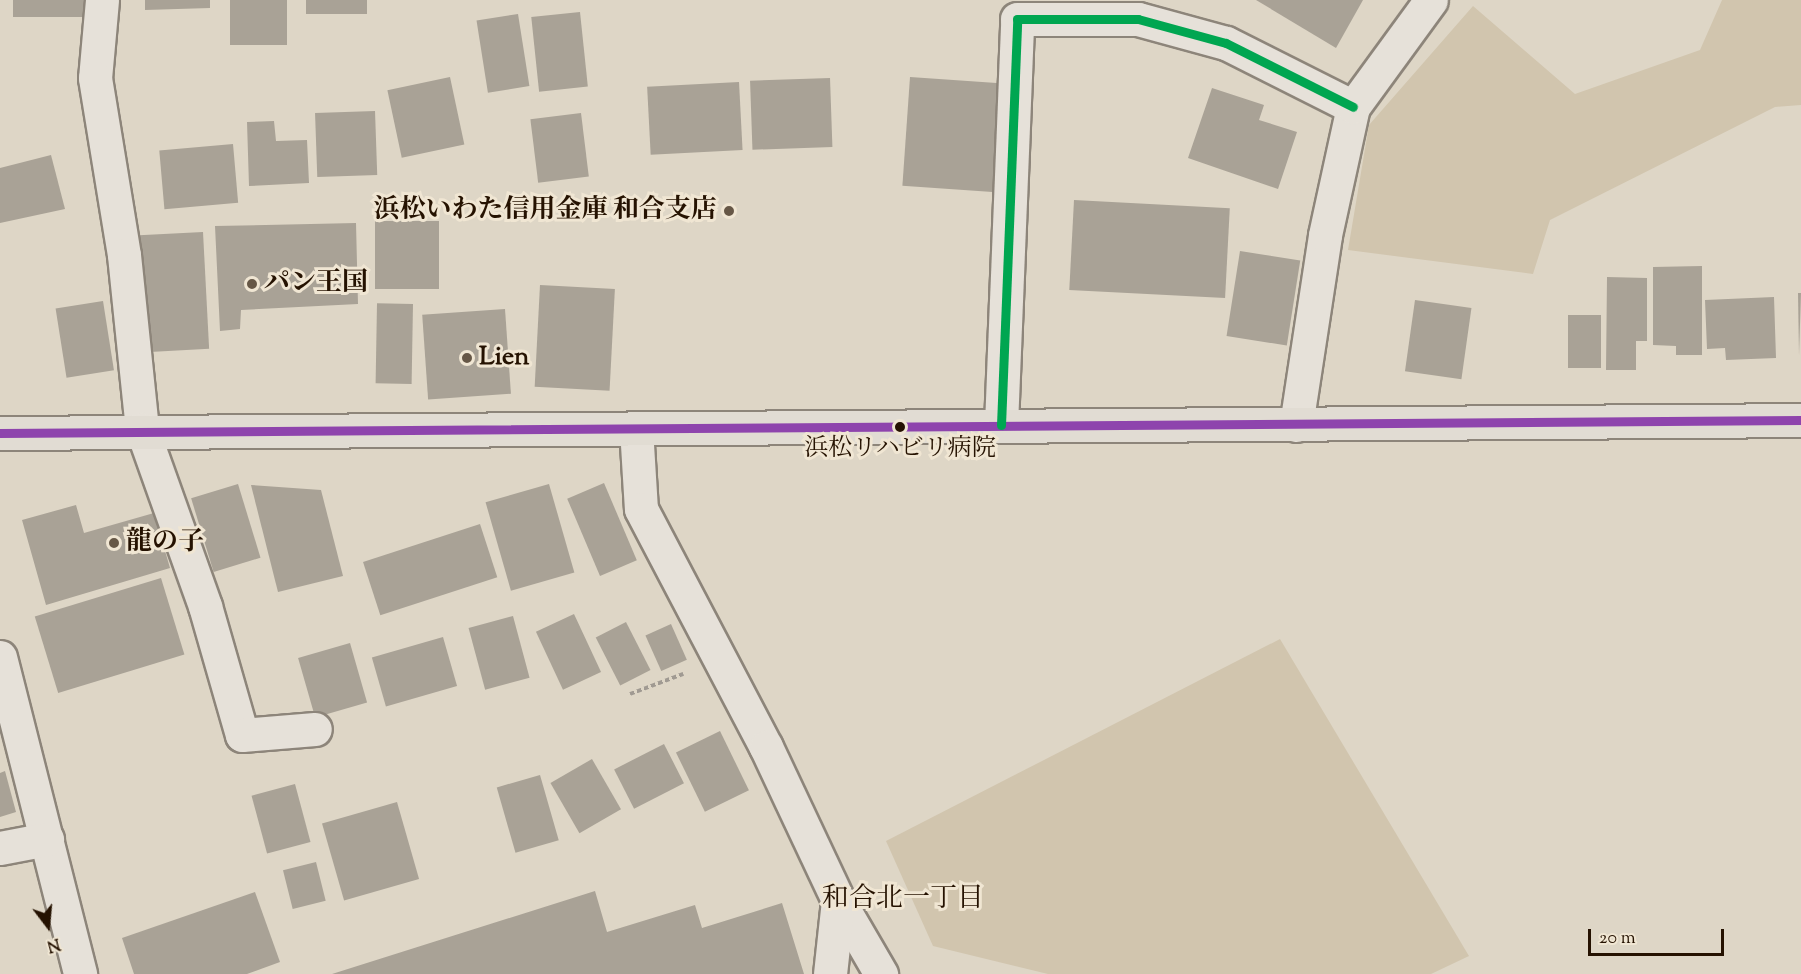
<!DOCTYPE html>
<meta charset="utf-8">
<style>
body{margin:0}
#map{position:relative;width:1801px;height:974px;overflow:hidden;background:#ded6c6;font-family:"Sorts Mill Goudy","Noto Serif JP",serif}
div>[style]{position:absolute}
.green>*{inset:0;background:#d1c5ae}
.building>*{inset:0;background:#a9a296;transform-origin:0 0}
.path>*{height:4px;margin-top:-2px;transform-origin:0;background:repeating-linear-gradient(90deg,#a09a92 0 4.5px,transparent 0 7.5px)}
.roads{filter:drop-shadow(2px 0 #8d857a) drop-shadow(-2px 0 #8d857a) drop-shadow(0 2px #8d857a) drop-shadow(0 -2px #8d857a)}
.minor>*{height:33px;margin:-16.5px;padding:0 16.5px;transform-origin:16.5px;border-radius:16.5px;background:#e6e1d9}
.major>*{height:33px;margin:-16.5px;padding:0 16.5px;transform-origin:16.5px;border-radius:16.5px;background:#e1dcd3}
.bus-1>*{height:9px;margin:-4.5px;padding:0 4.5px;transform-origin:4.5px;border-radius:4.5px;background:#8e44ad}
.bus-2>*{height:9px;margin:-4.5px;padding:0 4.5px;transform-origin:4.5px;border-radius:4.5px;background:#00a651}
.dots>*{width:16px;height:16px;translate:-50% -50%;box-sizing:border-box;border:3px solid #f0e6d3;border-radius:50%}
span{translate:-50% -50%;white-space:nowrap;text-align:center;line-height:1.15;-webkit-text-stroke:6px #f0e6d3;paint-order:stroke}
.bus-label{font-size:24px;color:#251201}
.poi-label{font-size:26px;color:#251201;font-weight:700}
.right{translate:-100% -50%;text-align:right}
.left{translate:0 -50%;text-align:left}
.neighbourhood-label{font-size:27px;color:#251201}
.north{position:absolute;left:18px;top:896px;width:60px;height:60px;-webkit-text-stroke:4px #f0e6d3;paint-order:stroke;rotate:164deg;font-size:16px;font-weight:700;line-height:24px;text-align:center;color:#251201}
.north::after{content:'';display:block;margin:auto;width:21px;height:27px;background:#251201;clip-path:polygon(50% 0,100% 100%,50% 72%,0 100%)}
.scale{position:absolute;left:1588px;top:929px;width:136px;height:27px;box-sizing:border-box;border:3px solid #251201;border-top:0;padding-left:8px;font-size:18px;line-height:21px;white-space:nowrap;color:#251201;-webkit-text-stroke:4px #f0e6d3;paint-order:stroke}
</style>
<div id="map">
<div class="green">
<i style="clip-path:polygon(1722px 0,1801px 0,1801px 105px,1775px 107px,1550px 220px,1533px 274px,1348px 250px,1369px 125px,1473px 6px,1575px 94px,1700px 50px)"></i>
<i style="clip-path:polygon(1280px 639px,1469px 956px,1431px 974px,1048px 974px,933px 946px,886px 841px)"></i>
</div>
<div class="building">
<i style="left:13px;top:0;width:71px;height:17px"></i>
<i style="clip-path:polygon(145px 0,210px 0,210px 8px,145px 10px)"></i>
<i style="left:230px;top:0;width:57px;height:45px"></i>
<i style="left:306px;top:0;width:61px;height:14px"></i>
<i style="clip-path:polygon(1256px 0,1363px 0,1336px 48px)"></i>
<i style="left:580px;top:12px;width:75px;height:49px;rotate:84deg"></i>
<i style="left:518px;top:14px;width:73px;height:42px;rotate:81deg"></i>
<i style="left:450px;top:77px;width:69px;height:64px;rotate:78deg"></i>
<i style="left:910px;top:77px;width:94px;height:109px;rotate:4deg"></i>
<i style="left:830px;top:78px;width:69px;height:80px;rotate:88deg"></i>
<i style="left:739px;top:82px;width:68px;height:92px;rotate:87deg"></i>
<i style="clip-path:polygon(1212px 88px,1264px 105px,1259px 120px,1297px 132px,1278px 189px,1188px 158px)"></i>
<i style="left:375px;top:111px;width:64px;height:60px;rotate:88deg"></i>
<i style="left:581px;top:113px;width:64px;height:51px;rotate:83deg"></i>
<i style="clip-path:polygon(274px 121px,276px 141px,307px 140px,309px 183px,249px 186px,247px 122px)"></i>
<i style="left:233px;top:144px;width:59px;height:74px;rotate:85deg"></i>
<i style="clip-path:polygon(51px 155px,65px 209px,0 223px,0 168px)"></i>
<i style="left:1074px;top:200px;width:156px;height:90px;rotate:3deg"></i>
<i style="left:375px;top:221px;width:64px;height:68px"></i>
<i style="clip-path:polygon(356px 223px,358px 304px,241px 310px,240px 329px,220px 331px,215px 226px)"></i>
<i style="left:203px;top:232px;width:117px;height:64px;rotate:87deg"></i>
<i style="left:1240px;top:251px;width:61px;height:86px;rotate:9deg"></i>
<i style="clip-path:polygon(1702px 266px,1702px 355px,1676px 355px,1676px 346px,1653px 345px,1653px 267px)"></i>
<i style="clip-path:polygon(1607px 277px,1647px 278px,1647px 341px,1636px 341px,1636px 370px,1606px 370px)"></i>
<i style="left:540px;top:285px;width:75px;height:102px;rotate:3deg"></i>
<i style="clip-path:polygon(1798px 293px,1801px 293px,1799px 355px)"></i>
<i style="clip-path:polygon(1774px 297px,1776px 358px,1726px 360px,1725px 348px,1707px 349px,1705px 300px)"></i>
<i style="left:1415px;top:300px;width:57px;height:72px;rotate:8deg"></i>
<i style="left:103px;top:301px;width:70px;height:48px;rotate:81deg"></i>
<i style="left:413px;top:304px;width:80px;height:36px;rotate:91deg"></i>
<i style="left:505px;top:309px;width:85px;height:83px;rotate:86deg"></i>
<i style="left:1568px;top:315px;width:33px;height:53px"></i>
<i style="left:604px;top:483px;width:84px;height:40px;rotate:67deg"></i>
<i style="left:238px;top:484px;width:77px;height:49px;rotate:73deg"></i>
<i style="left:549px;top:484px;width:92px;height:66px;rotate:74deg"></i>
<i style="clip-path:polygon(251px 485px,321px 490px,343px 576px,278px 592px)"></i>
<i style="clip-path:polygon(76px 505px,84px 533px,154px 513px,170px 568px,46px 605px,22px 520px)"></i>
<i style="left:480px;top:524px;width:56px;height:123px;rotate:72deg"></i>
<i style="left:161px;top:578px;width:80px;height:132px;rotate:73deg"></i>
<i style="left:574px;top:614px;width:64px;height:42px;rotate:65deg"></i>
<i style="left:513px;top:616px;width:64px;height:46px;rotate:75deg"></i>
<i style="left:626px;top:622px;width:54px;height:34px;rotate:63deg"></i>
<i style="left:671px;top:624px;width:39px;height:28px;rotate:66deg"></i>
<i style="left:443px;top:637px;width:51px;height:74px;rotate:74deg"></i>
<i style="left:350px;top:643px;width:62px;height:54px;rotate:74deg"></i>
<i style="left:720px;top:731px;width:66px;height:49px;rotate:64deg"></i>
<i style="left:664px;top:744px;width:44px;height:56px;rotate:63deg"></i>
<i style="left:592px;top:759px;width:58px;height:48px;rotate:60deg"></i>
<i style="clip-path:polygon(5px 771px,16px 812px,0 817px,0 773px)"></i>
<i style="left:540px;top:775px;width:68px;height:45px;rotate:74deg"></i>
<i style="left:295px;top:784px;width:60px;height:45px;rotate:75deg"></i>
<i style="left:397px;top:802px;width:80px;height:78px;rotate:74deg"></i>
<i style="left:316px;top:862px;width:40px;height:34px;rotate:76deg"></i>
<i style="clip-path:polygon(595px 891px,607px 932px,695px 905px,702px 928px,782px 903px,804px 974px,332px 974px)"></i>
<i style="clip-path:polygon(255px 892px,280px 962px,247px 974px,134px 974px,122px 938px)"></i>
</div>
<div class="path">
<i style="left:630px;top:694px;width:57px;rotate:-20.7deg"></i>
</div>
<div class="roads">
<div class="minor">
<i style="left:102px;top:0;width:78px;rotate:95.1deg"></i>
<i style="left:95px;top:78px;width:179px;rotate:80.7deg"></i>
<i style="left:124px;top:255px;width:175px;rotate:84.1deg"></i>
<i style="left:142px;top:429px;width:188px;rotate:70.4deg"></i>
<i style="left:205px;top:606px;width:134px;rotate:74deg"></i>
<i style="left:242px;top:735px;width:73px;rotate:-4.7deg"></i>
<i style="left:1001px;top:425px;width:406px;rotate:-87.7deg"></i>
<i style="left:1017px;top:19px;width:121px"></i>
<i style="left:1138px;top:19px;width:91px;rotate:15.3deg"></i>
<i style="left:1226px;top:43px;width:142px;rotate:26.7deg"></i>
<i style="left:1296px;top:425px;width:192px;rotate:-81.3deg"></i>
<i style="left:1325px;top:235px;width:131px;rotate:-77.7deg"></i>
<i style="left:1353px;top:107px;width:132px;rotate:-53.9deg"></i>
<i style="left:636px;top:428px;width:81px;rotate:86.5deg"></i>
<i style="left:641px;top:509px;width:269px;rotate:62.3deg"></i>
<i style="left:766px;top:747px;width:169px;rotate:64.8deg"></i>
<i style="left:838px;top:900px;width:86px;rotate:59.8deg"></i>
<i style="left:0;top:657px;width:327px;rotate:75.8deg"></i>
<i style="left:0;top:848px;width:48px;rotate:-10.8deg"></i>
<i style="left:830px;top:974px;width:74px;rotate:-83.8deg"></i>
</div>
<div class="major">
<i style="left:0;top:433px;width:1801px;rotate:-0.41deg"></i>
</div>
</div>
<div class="bus-1">
<i style="left:0;top:433px;width:1801px;rotate:-0.41deg"></i>
</div>
<div class="bus-2">
<i style="left:1001px;top:425px;width:406px;rotate:-87.7deg"></i>
<i style="left:1017px;top:19px;width:121px"></i>
<i style="left:1138px;top:19px;width:91px;rotate:15.3deg"></i>
<i style="left:1226px;top:43px;width:142px;rotate:26.7deg"></i>
</div>
<div class="dots">
<i style="left:729px;top:211px;background:#665746"></i>
<i style="left:252px;top:284px;background:#665746"></i>
<i style="left:467px;top:358px;background:#665746"></i>
<i style="left:900px;top:427px;background:#251201"></i>
<i style="left:114px;top:543px;background:#665746"></i>
</div>
<div class="bus-label">
<span style="left:900px;top:450px">浜松リハビリ病院</span>
</div>
<div class="poi-label">
<span class="right" style="left:717px;top:211px">浜松いわた信用金庫 和合支店</span>
<span class="left" style="left:264px;top:284px">パン王国</span>
<span class="left" style="left:479px;top:358px">Lien</span>
<span class="left" style="left:126px;top:543px">龍の子</span>
</div>
<div class="neighbourhood-label">
<span style="left:903px;top:900px">和合北一丁目</span>
</div>
<div class="north">N</div>
<div class="scale">20 m</div>
</div>
